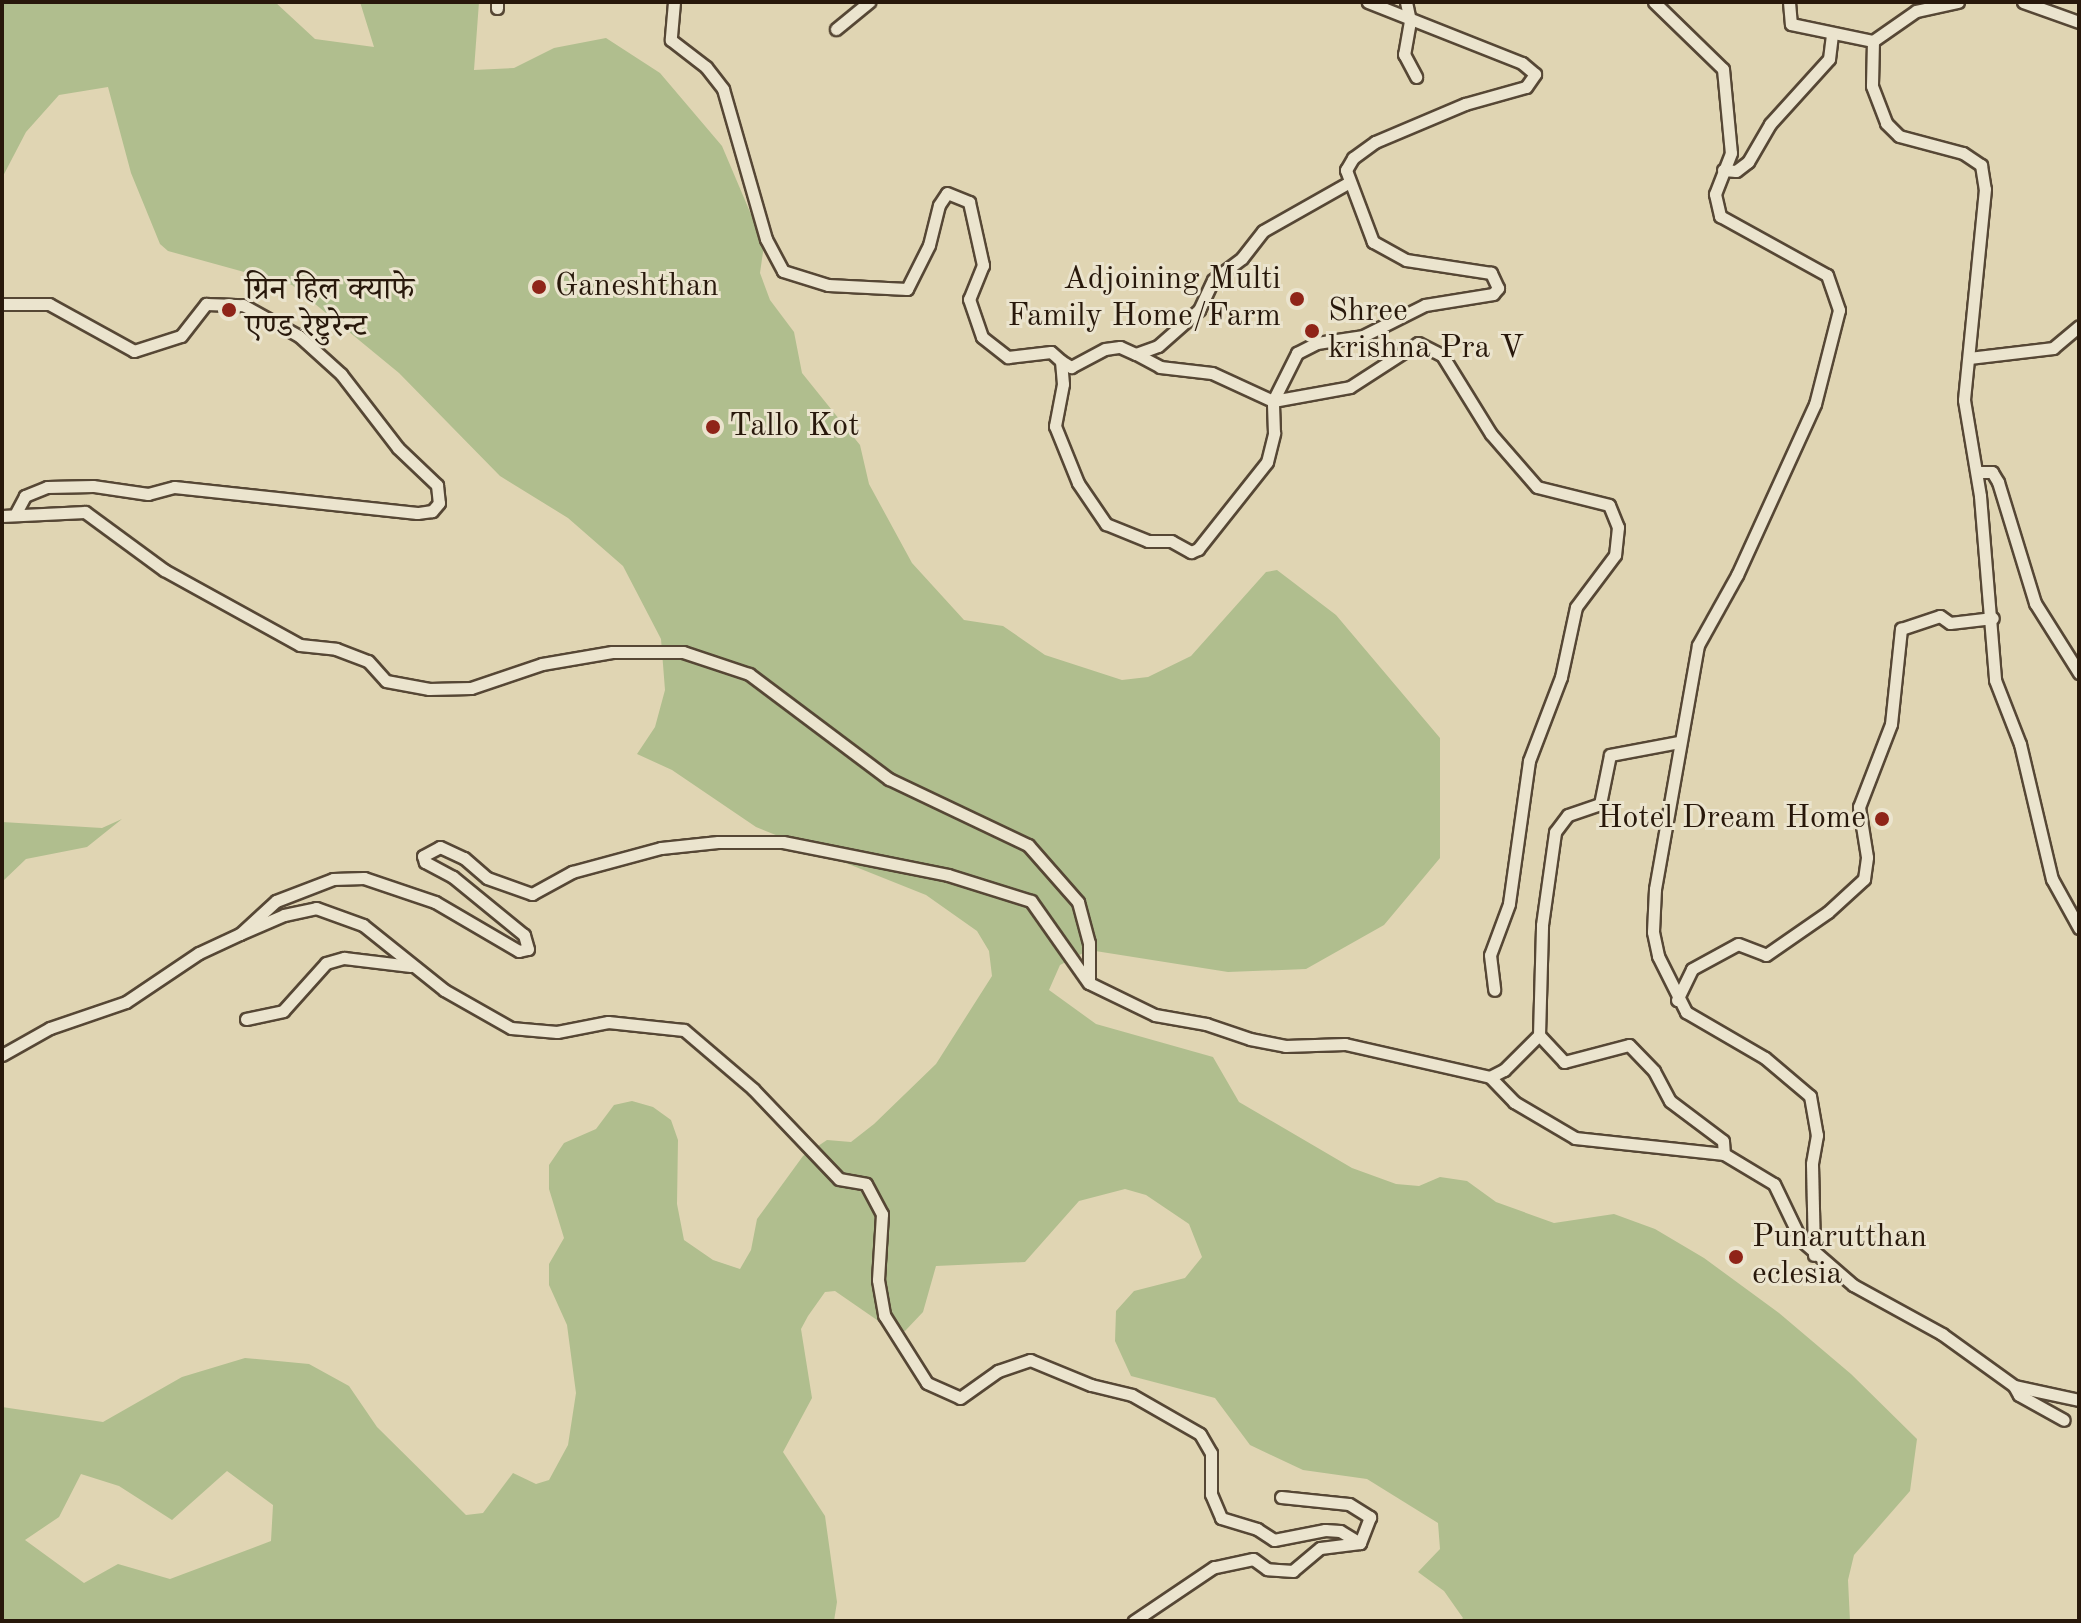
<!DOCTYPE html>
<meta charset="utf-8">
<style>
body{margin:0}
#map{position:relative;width:2081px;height:1623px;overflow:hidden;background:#e0d5b3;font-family:"Old Standard TT","Noto Serif Devanagari",serif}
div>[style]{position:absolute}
.green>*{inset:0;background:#b0be8e}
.roads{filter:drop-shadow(2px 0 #564735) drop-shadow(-2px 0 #564735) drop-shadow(0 2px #564735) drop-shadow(0 -2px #564735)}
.street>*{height:11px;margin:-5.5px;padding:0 5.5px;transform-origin:5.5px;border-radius:5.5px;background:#ebe4ce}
.dots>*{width:22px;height:22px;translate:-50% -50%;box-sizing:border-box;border:4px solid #ebe4ce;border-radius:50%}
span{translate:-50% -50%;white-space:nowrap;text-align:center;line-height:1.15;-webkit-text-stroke:6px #ebe4ce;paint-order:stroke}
.poi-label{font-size:32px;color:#28180b}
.right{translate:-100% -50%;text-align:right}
.left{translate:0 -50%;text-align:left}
.frame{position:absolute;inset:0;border:4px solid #28180b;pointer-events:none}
</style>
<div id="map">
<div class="green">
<i style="clip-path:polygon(evenodd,2px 2px,275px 2px,315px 39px,374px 47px,360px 2px,479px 2px,474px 70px,514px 68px,554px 48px,606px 38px,660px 73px,722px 146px,764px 245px,760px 273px,770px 300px,794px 332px,802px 373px,860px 445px,869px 484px,912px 563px,964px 620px,1003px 626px,1045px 655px,1122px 680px,1148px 677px,1191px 656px,1266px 572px,1277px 570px,1336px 615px,1440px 738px,1440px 858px,1384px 925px,1306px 969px,1228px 972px,1089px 950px,1060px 965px,1049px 990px,1096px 1024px,1213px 1057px,1239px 1102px,1352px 1168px,1396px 1184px,1419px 1186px,1440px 1177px,1467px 1181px,1496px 1202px,1554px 1223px,1614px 1214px,1655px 1229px,1704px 1258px,1779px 1313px,1851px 1374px,1917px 1439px,1910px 1491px,1854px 1555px,1848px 1580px,1850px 1621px,1460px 1621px,1463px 1618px,1444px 1591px,1418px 1572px,1440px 1549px,1438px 1523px,1367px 1479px,1303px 1470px,1250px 1445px,1215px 1398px,1131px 1376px,1115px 1341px,1116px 1311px,1134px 1291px,1185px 1278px,1202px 1257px,1189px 1224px,1146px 1195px,1125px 1189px,1079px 1201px,1025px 1262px,936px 1266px,923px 1312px,905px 1331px,890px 1329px,835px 1291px,825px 1292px,808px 1316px,801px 1329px,812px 1398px,783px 1452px,825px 1516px,837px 1602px,834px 1621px,2px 1621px,2px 1407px,103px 1422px,182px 1377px,245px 1358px,309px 1364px,349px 1386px,377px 1427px,466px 1515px,483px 1513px,513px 1473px,536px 1484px,549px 1480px,568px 1445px,576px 1393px,567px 1325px,549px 1285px,549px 1264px,564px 1238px,549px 1189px,549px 1165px,564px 1143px,596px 1129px,614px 1105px,632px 1101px,653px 1107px,671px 1120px,678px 1140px,677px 1204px,684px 1240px,713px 1260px,740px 1269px,751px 1250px,757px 1219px,803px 1156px,827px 1140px,851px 1142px,874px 1124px,936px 1064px,992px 976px,989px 951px,977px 931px,926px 895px,756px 827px,672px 770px,637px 754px,655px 727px,665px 690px,661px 639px,623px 566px,568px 518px,500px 476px,399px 373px,292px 285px,168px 251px,160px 244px,131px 173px,108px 87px,59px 95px,26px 132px,2px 178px,2px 2px,227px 1471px,273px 1505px,271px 1541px,170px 1579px,118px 1564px,84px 1583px,25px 1540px,59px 1517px,81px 1474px,119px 1486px,172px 1520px,227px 1471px)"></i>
<i style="clip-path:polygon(122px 819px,87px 847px,26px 859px,2px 882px,2px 822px,102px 828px)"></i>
</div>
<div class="roads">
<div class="street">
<i style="left:497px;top:2px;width:6px;rotate:90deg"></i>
<i style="left:674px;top:2px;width:38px;rotate:95deg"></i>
<i style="left:671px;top:40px;width:44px;rotate:37.6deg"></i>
<i style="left:706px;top:67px;width:28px;rotate:52deg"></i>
<i style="left:723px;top:89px;width:156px;rotate:74deg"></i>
<i style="left:766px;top:239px;width:36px;rotate:62deg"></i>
<i style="left:783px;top:271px;width:47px;rotate:17.3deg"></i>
<i style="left:828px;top:285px;width:79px;rotate:2.9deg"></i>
<i style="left:907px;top:289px;width:49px;rotate:-63.4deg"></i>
<i style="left:929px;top:245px;width:41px;rotate:-76deg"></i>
<i style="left:939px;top:205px;width:14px;rotate:-56deg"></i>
<i style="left:947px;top:193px;width:24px;rotate:22deg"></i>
<i style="left:969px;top:202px;width:65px;rotate:77.5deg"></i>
<i style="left:983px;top:265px;width:37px;rotate:112deg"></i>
<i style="left:969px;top:299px;width:40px;rotate:71.1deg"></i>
<i style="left:982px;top:337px;width:33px;rotate:38deg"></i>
<i style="left:1008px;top:357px;width:43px;rotate:-6.6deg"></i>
<i style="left:1051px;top:352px;width:13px;rotate:42deg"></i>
<i style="left:1061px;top:361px;width:23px;rotate:85deg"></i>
<i style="left:1063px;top:384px;width:43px;rotate:100.8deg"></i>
<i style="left:1055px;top:426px;width:61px;rotate:68deg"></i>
<i style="left:1078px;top:483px;width:50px;rotate:55.7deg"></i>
<i style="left:1106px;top:524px;width:45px;rotate:22deg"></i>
<i style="left:1148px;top:541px;width:23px"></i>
<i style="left:1171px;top:541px;width:23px;rotate:29deg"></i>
<i style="left:1191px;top:552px;width:8px;rotate:-23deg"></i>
<i style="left:1198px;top:549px;width:111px;rotate:-51.6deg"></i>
<i style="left:1267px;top:462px;width:30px;rotate:-76deg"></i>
<i style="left:1274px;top:433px;width:32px;rotate:-92deg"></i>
<i style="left:1273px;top:401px;width:78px;rotate:-10.3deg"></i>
<i style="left:1350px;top:387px;width:81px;rotate:-32.9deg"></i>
<i style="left:1418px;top:343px;width:27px;rotate:27deg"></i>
<i style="left:1442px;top:355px;width:93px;rotate:58.2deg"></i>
<i style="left:1491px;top:434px;width:70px;rotate:49deg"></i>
<i style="left:1537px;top:487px;width:74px;rotate:14deg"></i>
<i style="left:1609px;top:505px;width:24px;rotate:68deg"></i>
<i style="left:1618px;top:527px;width:28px;rotate:96deg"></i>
<i style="left:1615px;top:555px;width:65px;rotate:126.9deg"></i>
<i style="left:1576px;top:607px;width:72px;rotate:102.1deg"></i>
<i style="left:1561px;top:677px;width:90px;rotate:110.9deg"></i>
<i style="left:1529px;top:761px;width:144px;rotate:98deg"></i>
<i style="left:1509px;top:904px;width:54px;rotate:110.4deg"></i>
<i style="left:1490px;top:955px;width:35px;rotate:83deg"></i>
<i style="left:1406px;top:2px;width:19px;rotate:78deg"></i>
<i style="left:1410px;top:21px;width:34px;rotate:100deg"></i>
<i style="left:1404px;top:54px;width:26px;rotate:62deg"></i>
<i style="left:1654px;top:2px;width:96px;rotate:44.2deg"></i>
<i style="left:1723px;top:69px;width:84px;rotate:84.6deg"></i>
<i style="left:1731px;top:153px;width:44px;rotate:111.3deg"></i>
<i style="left:1715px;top:194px;width:23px;rotate:77deg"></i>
<i style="left:1720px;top:216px;width:122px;rotate:28.9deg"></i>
<i style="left:1827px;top:275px;width:37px;rotate:71deg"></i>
<i style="left:1839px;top:310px;width:97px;rotate:104.3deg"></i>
<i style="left:1815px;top:404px;width:188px;rotate:114.5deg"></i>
<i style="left:1737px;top:575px;width:80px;rotate:119.1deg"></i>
<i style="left:1698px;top:645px;width:248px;rotate:100deg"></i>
<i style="left:1655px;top:889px;width:43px;rotate:92.7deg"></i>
<i style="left:1653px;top:932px;width:25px;rotate:78deg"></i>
<i style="left:1658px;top:956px;width:63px;rotate:63.4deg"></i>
<i style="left:1686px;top:1012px;width:91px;rotate:30.2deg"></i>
<i style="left:1765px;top:1058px;width:59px;rotate:40.2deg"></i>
<i style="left:1810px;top:1096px;width:40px;rotate:80deg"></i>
<i style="left:1817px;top:1135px;width:29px;rotate:100deg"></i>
<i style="left:1812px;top:1164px;width:91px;rotate:88.7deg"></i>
<i style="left:1789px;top:2px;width:22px;rotate:85deg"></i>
<i style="left:1791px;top:24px;width:84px;rotate:11.7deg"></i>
<i style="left:1873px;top:41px;width:45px;rotate:91.3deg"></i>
<i style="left:1872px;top:86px;width:40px;rotate:69deg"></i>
<i style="left:1886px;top:123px;width:18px;rotate:45deg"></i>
<i style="left:1899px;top:136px;width:66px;rotate:14.9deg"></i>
<i style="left:1963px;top:153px;width:22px;rotate:34deg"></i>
<i style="left:1981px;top:165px;width:24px;rotate:81deg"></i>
<i style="left:1985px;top:189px;width:212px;rotate:95.7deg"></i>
<i style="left:1964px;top:400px;width:97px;rotate:80.5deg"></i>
<i style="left:1980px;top:496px;width:185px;rotate:85.3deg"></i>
<i style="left:1995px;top:680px;width:69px;rotate:68.7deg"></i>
<i style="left:2020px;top:744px;width:139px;rotate:76.7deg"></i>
<i style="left:2052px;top:879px;width:56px;rotate:61.1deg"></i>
<i style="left:2023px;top:2px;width:59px;rotate:19.7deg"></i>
<i style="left:836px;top:29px;width:43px;rotate:-39.3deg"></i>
<i style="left:1873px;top:41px;width:52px;rotate:-34.9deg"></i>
<i style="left:1916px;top:11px;width:43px;rotate:-12.1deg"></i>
<i style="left:1723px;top:170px;width:13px;rotate:4deg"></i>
<i style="left:1736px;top:171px;width:15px;rotate:-37deg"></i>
<i style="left:1748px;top:162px;width:44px;rotate:-59.9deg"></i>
<i style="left:1770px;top:124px;width:88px;rotate:-47.8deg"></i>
<i style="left:1829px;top:59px;width:25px;rotate:-83deg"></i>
<i style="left:2px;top:304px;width:47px"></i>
<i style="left:49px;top:304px;width:97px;rotate:28.9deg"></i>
<i style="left:134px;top:351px;width:49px;rotate:-17.7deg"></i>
<i style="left:181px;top:336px;width:41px;rotate:-52deg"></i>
<i style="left:206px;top:304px;width:37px;rotate:2deg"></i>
<i style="left:243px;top:305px;width:64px;rotate:29deg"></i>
<i style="left:299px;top:336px;width:57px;rotate:42.1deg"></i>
<i style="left:341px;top:374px;width:93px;rotate:52.4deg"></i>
<i style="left:398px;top:448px;width:54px;rotate:43.5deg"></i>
<i style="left:437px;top:485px;width:18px;rotate:84deg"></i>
<i style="left:439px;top:503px;width:11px;rotate:131deg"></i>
<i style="left:432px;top:511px;width:15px;rotate:172deg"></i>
<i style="left:417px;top:513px;width:244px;rotate:-173.9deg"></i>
<i style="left:174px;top:487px;width:27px;rotate:165deg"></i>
<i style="left:148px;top:494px;width:56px;rotate:-171.7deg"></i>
<i style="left:93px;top:486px;width:46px;rotate:178.8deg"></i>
<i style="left:47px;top:487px;width:24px;rotate:158deg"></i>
<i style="left:25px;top:496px;width:19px;rotate:118deg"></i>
<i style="left:1136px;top:354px;width:27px;rotate:28deg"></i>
<i style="left:1160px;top:367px;width:52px;rotate:6.6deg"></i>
<i style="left:1212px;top:373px;width:67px;rotate:24.7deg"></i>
<i style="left:1273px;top:401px;width:54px;rotate:-63.4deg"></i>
<i style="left:1297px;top:353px;width:22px;rotate:-27deg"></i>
<i style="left:1317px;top:343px;width:47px;rotate:-8.7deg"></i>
<i style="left:1363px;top:336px;width:69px;rotate:-26.6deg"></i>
<i style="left:1425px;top:305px;width:69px;rotate:-9.2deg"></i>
<i style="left:1493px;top:294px;width:8px;rotate:-50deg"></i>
<i style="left:1498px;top:288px;width:17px;rotate:-115deg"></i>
<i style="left:1491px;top:273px;width:86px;rotate:-171.3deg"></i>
<i style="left:1406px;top:260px;width:38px;rotate:-151deg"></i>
<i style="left:1373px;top:242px;width:77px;rotate:-110.6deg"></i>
<i style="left:1346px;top:170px;width:14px;rotate:-60deg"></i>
<i style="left:1353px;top:158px;width:27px;rotate:-36deg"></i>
<i style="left:1375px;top:142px;width:98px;rotate:-22.9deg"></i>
<i style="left:1465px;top:104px;width:63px;rotate:-15.6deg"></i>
<i style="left:1526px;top:87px;width:16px;rotate:-55deg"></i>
<i style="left:1535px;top:74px;width:17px;rotate:-140deg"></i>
<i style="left:1522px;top:63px;width:166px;rotate:-158.4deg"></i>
<i style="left:1969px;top:358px;width:85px;rotate:-6.8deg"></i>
<i style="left:2053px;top:348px;width:34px;rotate:-40deg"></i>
<i style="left:1061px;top:361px;width:12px;rotate:31deg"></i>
<i style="left:1071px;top:367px;width:38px;rotate:-28deg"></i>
<i style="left:1105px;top:349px;width:15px;rotate:-8deg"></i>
<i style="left:1120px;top:347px;width:17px;rotate:24deg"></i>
<i style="left:1136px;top:354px;width:23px;rotate:-20deg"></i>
<i style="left:1158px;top:346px;width:55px;rotate:-41.3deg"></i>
<i style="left:1199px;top:310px;width:33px;rotate:-65deg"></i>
<i style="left:1213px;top:280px;width:36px;rotate:-37deg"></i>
<i style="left:1242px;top:258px;width:34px;rotate:-52deg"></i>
<i style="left:1263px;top:231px;width:98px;rotate:-29.5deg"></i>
<i style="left:1977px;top:472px;width:15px"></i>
<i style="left:1992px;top:472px;width:12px;rotate:59deg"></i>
<i style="left:1998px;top:482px;width:127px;rotate:73deg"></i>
<i style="left:2035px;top:603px;width:83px;rotate:57.8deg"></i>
<i style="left:2px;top:516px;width:83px;rotate:-2.8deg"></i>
<i style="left:85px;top:512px;width:98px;rotate:36.3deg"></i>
<i style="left:164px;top:570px;width:155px;rotate:28.9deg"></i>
<i style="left:300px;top:645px;width:36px;rotate:6deg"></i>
<i style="left:336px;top:649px;width:34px;rotate:21deg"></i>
<i style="left:368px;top:661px;width:27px;rotate:48deg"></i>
<i style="left:386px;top:681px;width:44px;rotate:10.5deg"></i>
<i style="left:429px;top:689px;width:42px;rotate:-1.4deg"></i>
<i style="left:471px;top:688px;width:75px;rotate:-18.7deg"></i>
<i style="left:542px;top:664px;width:71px;rotate:-9.7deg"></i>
<i style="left:612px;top:652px;width:71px"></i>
<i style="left:683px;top:652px;width:70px;rotate:18.4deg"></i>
<i style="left:749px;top:674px;width:175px;rotate:36.9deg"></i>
<i style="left:889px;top:779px;width:154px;rotate:25.4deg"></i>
<i style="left:1028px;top:845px;width:76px;rotate:48.7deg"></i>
<i style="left:1078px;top:902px;width:42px;rotate:75deg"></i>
<i style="left:1089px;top:943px;width:40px;rotate:90deg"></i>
<i style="left:1089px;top:983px;width:73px;rotate:25.9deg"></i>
<i style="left:1155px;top:1015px;width:52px;rotate:10deg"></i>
<i style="left:1206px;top:1024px;width:46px;rotate:18.8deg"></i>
<i style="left:1250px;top:1039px;width:36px;rotate:11deg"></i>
<i style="left:1285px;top:1046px;width:60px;rotate:-1.9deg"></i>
<i style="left:1345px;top:1044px;width:149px;rotate:12.8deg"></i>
<i style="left:1490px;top:1077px;width:35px;rotate:46deg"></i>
<i style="left:1514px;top:1102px;width:71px;rotate:30.5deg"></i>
<i style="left:1575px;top:1138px;width:150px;rotate:6.1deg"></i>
<i style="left:1724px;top:1154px;width:58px;rotate:31deg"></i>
<i style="left:1774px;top:1184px;width:62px;rotate:64.3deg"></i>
<i style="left:1801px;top:1240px;width:69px;rotate:40.9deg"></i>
<i style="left:1853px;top:1285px;width:102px;rotate:28.8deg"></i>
<i style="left:1942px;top:1334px;width:89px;rotate:35.8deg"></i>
<i style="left:2014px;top:1386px;width:66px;rotate:12.2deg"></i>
<i style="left:240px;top:934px;width:48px;rotate:-23.4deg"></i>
<i style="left:284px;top:915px;width:33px;rotate:-12deg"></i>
<i style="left:316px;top:908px;width:50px;rotate:19.9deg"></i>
<i style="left:363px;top:925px;width:104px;rotate:38.7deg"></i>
<i style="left:444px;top:990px;width:77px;rotate:29.6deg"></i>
<i style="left:511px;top:1028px;width:46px;rotate:5deg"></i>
<i style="left:557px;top:1032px;width:52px;rotate:-11.1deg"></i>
<i style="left:608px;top:1022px;width:76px;rotate:6deg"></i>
<i style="left:684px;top:1030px;width:91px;rotate:40.5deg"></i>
<i style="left:753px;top:1089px;width:124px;rotate:46.3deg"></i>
<i style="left:839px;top:1179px;width:27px;rotate:10deg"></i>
<i style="left:866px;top:1184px;width:34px;rotate:62deg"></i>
<i style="left:882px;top:1214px;width:66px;rotate:93.5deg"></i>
<i style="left:878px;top:1280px;width:36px;rotate:80deg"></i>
<i style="left:884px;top:1315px;width:80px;rotate:57.7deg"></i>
<i style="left:927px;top:1383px;width:36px;rotate:24deg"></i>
<i style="left:960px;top:1398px;width:47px;rotate:-35.4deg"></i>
<i style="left:998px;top:1371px;width:34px;rotate:-19deg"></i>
<i style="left:1030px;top:1360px;width:66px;rotate:22.3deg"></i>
<i style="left:1091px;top:1385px;width:42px;rotate:13.7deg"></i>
<i style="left:1132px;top:1395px;width:78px;rotate:29.8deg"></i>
<i style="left:1200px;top:1434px;width:22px;rotate:60deg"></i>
<i style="left:1211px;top:1453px;width:41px;rotate:90deg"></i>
<i style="left:1211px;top:1494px;width:26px;rotate:67deg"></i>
<i style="left:1221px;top:1518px;width:38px;rotate:17deg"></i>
<i style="left:1257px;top:1529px;width:20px;rotate:33deg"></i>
<i style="left:1274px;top:1540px;width:52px;rotate:-11.1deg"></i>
<i style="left:1325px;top:1530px;width:15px;rotate:4deg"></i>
<i style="left:1340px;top:1531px;width:23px;rotate:31deg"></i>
<i style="left:1360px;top:1543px;width:40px;rotate:172.9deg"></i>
<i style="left:1320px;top:1548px;width:35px;rotate:140deg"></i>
<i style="left:1293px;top:1571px;width:26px;rotate:-176deg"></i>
<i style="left:1267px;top:1569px;width:17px;rotate:-144deg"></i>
<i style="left:1253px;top:1559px;width:40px;rotate:168deg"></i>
<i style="left:1214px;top:1567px;width:97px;rotate:146deg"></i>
<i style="left:1677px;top:1000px;width:34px;rotate:-64deg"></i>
<i style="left:1692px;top:969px;width:52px;rotate:-28.5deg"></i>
<i style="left:1738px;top:944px;width:30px;rotate:21deg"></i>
<i style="left:1766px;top:955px;width:75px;rotate:-34.7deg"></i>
<i style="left:1828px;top:912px;width:49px;rotate:-42.5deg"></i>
<i style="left:1864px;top:879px;width:22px;rotate:-82deg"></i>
<i style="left:1867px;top:857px;width:51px;rotate:-99.1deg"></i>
<i style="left:1859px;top:807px;width:89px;rotate:-68.9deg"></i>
<i style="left:1891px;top:724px;width:96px;rotate:-84deg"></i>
<i style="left:1901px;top:629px;width:41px;rotate:-18.4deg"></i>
<i style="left:1940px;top:616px;width:12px;rotate:35deg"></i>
<i style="left:1950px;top:623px;width:43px;rotate:-6.6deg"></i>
<i style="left:246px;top:1019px;width:38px;rotate:-12deg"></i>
<i style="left:283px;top:1011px;width:64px;rotate:-48.1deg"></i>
<i style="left:326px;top:963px;width:19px;rotate:-16deg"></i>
<i style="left:344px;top:958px;width:67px;rotate:6.8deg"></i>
<i style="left:1539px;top:1035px;width:37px;rotate:47deg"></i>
<i style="left:1564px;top:1062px;width:67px;rotate:-14.7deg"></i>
<i style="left:1629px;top:1045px;width:36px;rotate:46deg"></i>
<i style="left:1654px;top:1071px;width:34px;rotate:62deg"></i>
<i style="left:1670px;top:1101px;width:66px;rotate:37deg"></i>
<i style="left:1723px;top:1141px;width:13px;rotate:86deg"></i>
<i style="left:2px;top:1055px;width:55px;rotate:-29.4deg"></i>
<i style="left:50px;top:1028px;width:80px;rotate:-18.9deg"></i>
<i style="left:126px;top:1002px;width:88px;rotate:-33.9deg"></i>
<i style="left:199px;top:953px;width:45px;rotate:-24.9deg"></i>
<i style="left:240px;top:934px;width:49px;rotate:-42.5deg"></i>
<i style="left:276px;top:901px;width:61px;rotate:-21.1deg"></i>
<i style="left:333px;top:879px;width:31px;rotate:-2deg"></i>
<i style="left:364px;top:878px;width:75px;rotate:18.7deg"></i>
<i style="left:435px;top:902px;width:97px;rotate:30.3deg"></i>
<i style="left:519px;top:951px;width:9px;rotate:-13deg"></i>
<i style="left:528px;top:949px;width:15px;rotate:-106deg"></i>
<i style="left:524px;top:935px;width:92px;rotate:-140.8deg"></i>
<i style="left:453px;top:877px;width:32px;rotate:-152deg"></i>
<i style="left:425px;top:862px;width:6px;rotate:-108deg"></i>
<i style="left:423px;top:856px;width:19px;rotate:-28deg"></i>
<i style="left:440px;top:847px;width:26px;rotate:25deg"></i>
<i style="left:464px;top:858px;width:30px;rotate:41deg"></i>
<i style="left:487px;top:878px;width:48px;rotate:19.6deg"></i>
<i style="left:532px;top:894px;width:46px;rotate:-28.8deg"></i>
<i style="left:572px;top:872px;width:92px;rotate:-15.1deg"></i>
<i style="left:661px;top:848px;width:57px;rotate:-6deg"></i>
<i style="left:718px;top:842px;width:65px"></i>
<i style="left:783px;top:842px;width:168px;rotate:11.3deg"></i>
<i style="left:948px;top:875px;width:87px;rotate:17.4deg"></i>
<i style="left:1031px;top:901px;width:99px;rotate:54.9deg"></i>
<i style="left:1490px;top:1077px;width:16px;rotate:-27deg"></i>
<i style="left:1504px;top:1070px;width:49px;rotate:-45deg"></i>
<i style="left:1539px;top:1035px;width:110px;rotate:-88.4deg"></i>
<i style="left:1542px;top:925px;width:94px;rotate:-82deg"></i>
<i style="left:1555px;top:832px;width:21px;rotate:-53deg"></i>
<i style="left:1568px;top:815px;width:34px;rotate:-19deg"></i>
<i style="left:1600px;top:804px;width:50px;rotate:-78.5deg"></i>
<i style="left:1610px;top:755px;width:70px;rotate:-10.7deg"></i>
<i style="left:2014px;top:1386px;width:10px;rotate:61deg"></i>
<i style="left:2019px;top:1395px;width:51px;rotate:29.1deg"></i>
<i style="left:1281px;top:1497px;width:68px;rotate:5.9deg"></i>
<i style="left:1349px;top:1504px;width:25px;rotate:32deg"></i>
<i style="left:1370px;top:1517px;width:28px;rotate:111deg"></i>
</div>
</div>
<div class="dots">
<i style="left:539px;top:287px;background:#8f2418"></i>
<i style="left:1297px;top:299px;background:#8f2418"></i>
<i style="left:229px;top:310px;background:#8f2418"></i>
<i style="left:1312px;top:331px;background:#8f2418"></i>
<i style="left:713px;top:427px;background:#8f2418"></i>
<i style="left:1882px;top:819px;background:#8f2418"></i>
<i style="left:1736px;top:1257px;background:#8f2418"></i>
</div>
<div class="poi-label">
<span class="right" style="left:1281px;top:299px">Adjoining Multi<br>Family Home/Farm</span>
<span class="left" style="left:555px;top:287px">Ganeshthan</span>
<span class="left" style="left:245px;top:310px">ग्रिन हिल क्याफे<br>एण्ड रेष्टुरेन्ट</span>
<span class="left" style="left:1328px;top:331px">Shree<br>krishna Pra V</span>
<span class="left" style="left:729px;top:427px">Tallo Kot</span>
<span class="right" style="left:1866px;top:819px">Hotel Dream Home</span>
<span class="left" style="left:1752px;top:1257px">Punarutthan<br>eclesia</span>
</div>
<div class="frame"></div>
</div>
